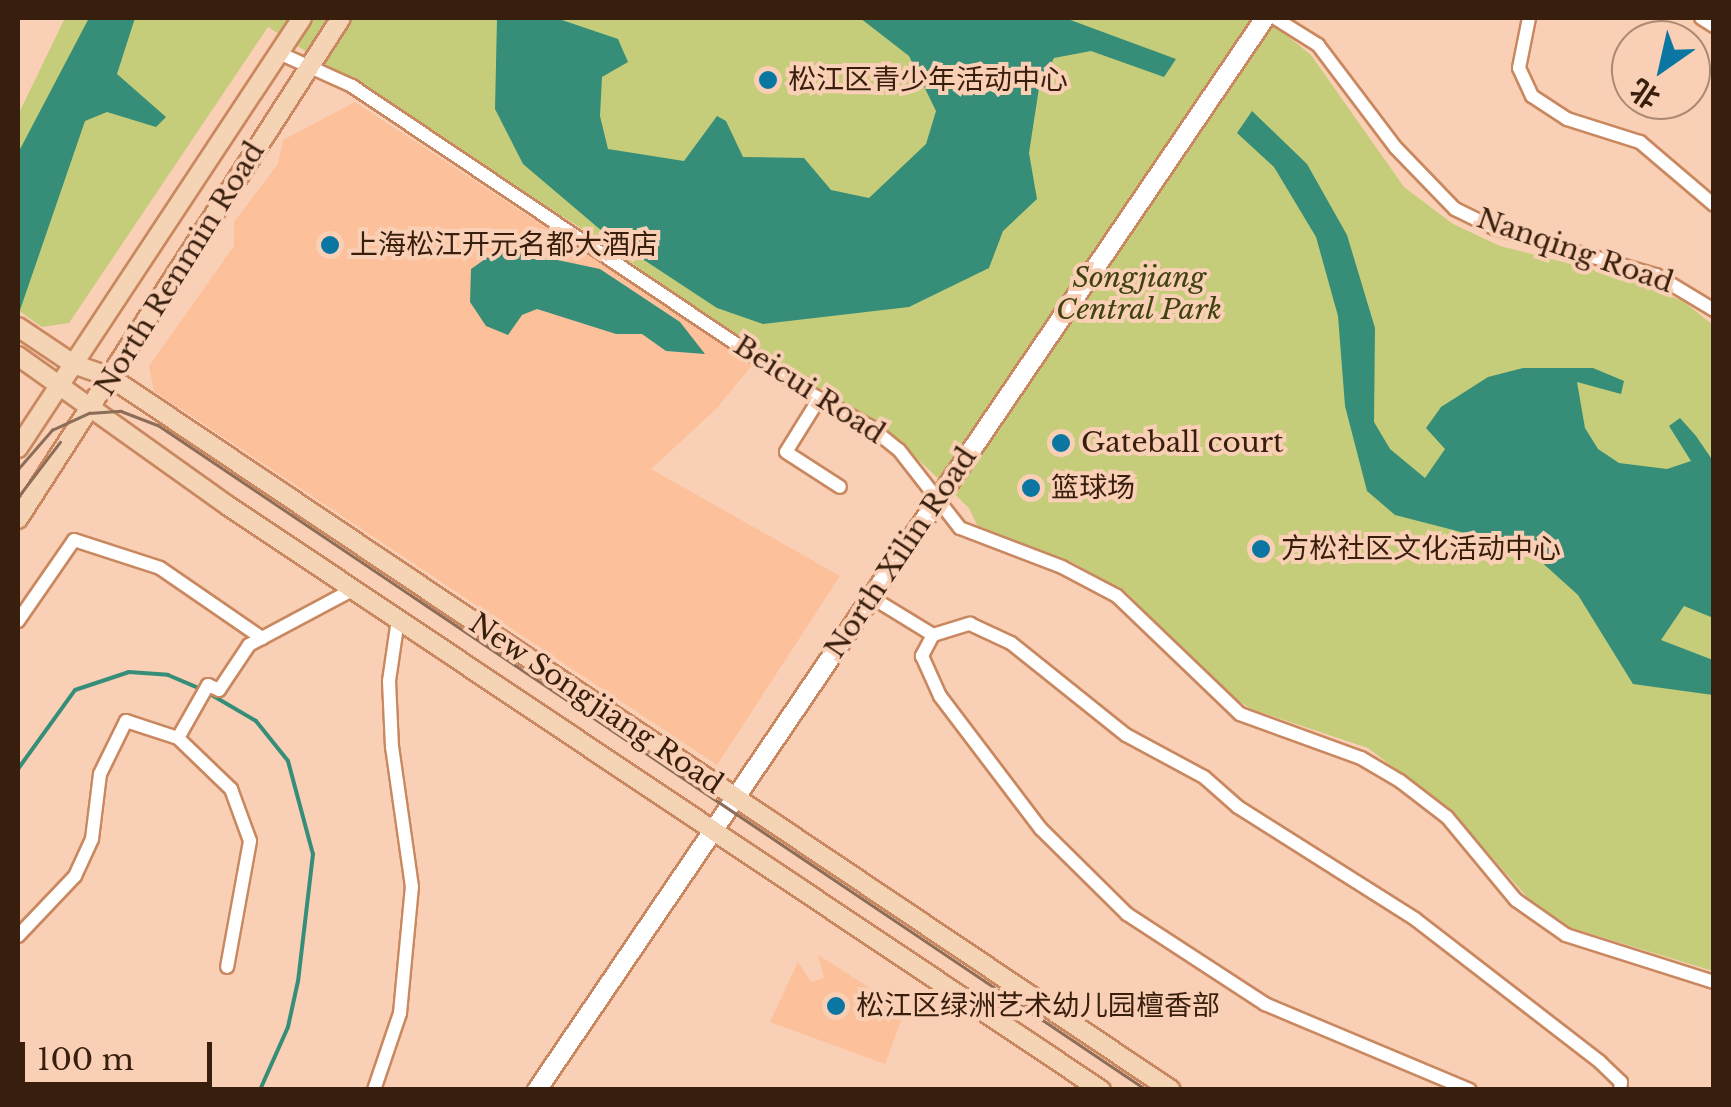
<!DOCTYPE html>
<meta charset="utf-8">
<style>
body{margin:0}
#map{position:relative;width:1731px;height:1107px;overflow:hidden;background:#f9cfb5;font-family:"Libre Baskerville","Noto Sans SC",serif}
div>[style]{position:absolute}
.built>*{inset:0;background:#fcc09a}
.green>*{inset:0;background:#c5cd7a}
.water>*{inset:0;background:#378e78}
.stream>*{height:4px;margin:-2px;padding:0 2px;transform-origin:2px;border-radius:2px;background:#378e78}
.roads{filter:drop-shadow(2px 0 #c9885f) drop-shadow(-2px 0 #c9885f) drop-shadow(0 2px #c9885f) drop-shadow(0 -2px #c9885f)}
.minor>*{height:12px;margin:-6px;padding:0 6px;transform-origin:6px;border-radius:6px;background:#fff}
.tertiary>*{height:18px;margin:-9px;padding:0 9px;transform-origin:9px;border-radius:9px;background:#fff}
.secondary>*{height:18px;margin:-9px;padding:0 9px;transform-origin:9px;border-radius:9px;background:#f4d4b5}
.tram>*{height:2.5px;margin:-1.25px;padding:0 1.25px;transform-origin:1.25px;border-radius:1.25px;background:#8d6d57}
.dots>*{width:28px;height:28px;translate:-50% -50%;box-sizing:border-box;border:5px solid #f9cfb5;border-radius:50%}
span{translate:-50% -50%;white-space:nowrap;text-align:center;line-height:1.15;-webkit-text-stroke:8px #f9cfb5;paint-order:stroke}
.poi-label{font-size:28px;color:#381f0d}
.left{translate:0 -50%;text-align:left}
.street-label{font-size:28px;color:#381f0d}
.park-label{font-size:28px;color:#40430f;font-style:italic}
.frame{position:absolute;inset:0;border:20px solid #381f0d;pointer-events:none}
.north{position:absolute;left:1611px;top:20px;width:100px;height:100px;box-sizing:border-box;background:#f9cfb5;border:2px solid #ac8972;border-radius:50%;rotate:214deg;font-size:28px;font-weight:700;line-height:40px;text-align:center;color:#381f0d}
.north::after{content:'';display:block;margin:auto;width:35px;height:45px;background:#0a76a1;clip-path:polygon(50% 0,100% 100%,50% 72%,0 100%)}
.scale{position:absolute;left:20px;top:1042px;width:192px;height:45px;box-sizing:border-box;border:5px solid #381f0d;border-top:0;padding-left:12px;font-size:30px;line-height:35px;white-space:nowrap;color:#381f0d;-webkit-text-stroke:8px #f9cfb5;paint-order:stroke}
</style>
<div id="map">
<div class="built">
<i style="clip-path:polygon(355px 102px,753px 364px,716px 409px,651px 469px,840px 576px,717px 765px,154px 391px,149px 366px,234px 246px,234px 222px,278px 164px,283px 140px)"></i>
<i style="clip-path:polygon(818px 955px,905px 1010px,885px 1064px,770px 1022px,798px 962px,811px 982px,824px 978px)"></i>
</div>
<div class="green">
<i style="clip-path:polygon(65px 18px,1265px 18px,1311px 55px,1404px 187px,1453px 224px,1500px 246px,1614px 275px,1683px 301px,1713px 325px,1713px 971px,1568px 927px,1527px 897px,1453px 813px,1368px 748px,1251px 709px,1220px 688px,1127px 593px,1072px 562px,979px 529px,969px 508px,884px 427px,807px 385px,587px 232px,268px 27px,69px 323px,42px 327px,18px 310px,18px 115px)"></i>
</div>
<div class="water">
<i style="clip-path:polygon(89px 18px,135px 18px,117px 74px,166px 117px,156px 127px,107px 112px,85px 121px,18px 316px,18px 153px)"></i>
<i style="clip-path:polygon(497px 18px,556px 18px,618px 39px,628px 62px,602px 77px,600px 116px,608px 149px,684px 161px,717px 116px,726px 121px,743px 157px,804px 158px,831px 190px,869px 198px,926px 144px,936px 111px,909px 56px,860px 18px,1065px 18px,1176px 59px,1164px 77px,1091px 51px,1054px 58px,1039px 88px,1029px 153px,1037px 199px,1003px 231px,989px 268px,909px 307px,763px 324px,717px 308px,609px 237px,523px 164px,495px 109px)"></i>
<i style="clip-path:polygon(1252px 111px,1307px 164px,1347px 235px,1375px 328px,1374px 422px,1390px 449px,1425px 478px,1445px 449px,1426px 428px,1441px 407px,1488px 377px,1523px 368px,1593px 368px,1624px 381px,1621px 394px,1577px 382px,1585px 428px,1598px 449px,1619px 463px,1667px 469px,1691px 461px,1669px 426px,1680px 418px,1696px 436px,1713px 461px,1713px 612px,1711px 617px,1684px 606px,1661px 640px,1713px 660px,1713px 695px,1633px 684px,1578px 595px,1527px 549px,1395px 515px,1367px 491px,1345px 406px,1338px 316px,1316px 237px,1274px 167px,1237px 133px)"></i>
<i style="clip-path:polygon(501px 248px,600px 269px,680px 322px,705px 354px,666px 351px,642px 334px,616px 334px,537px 309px,522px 315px,508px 335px,486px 326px,470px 302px,471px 269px)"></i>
</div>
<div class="stream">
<i style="left:210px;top:694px;width:53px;rotate:30.4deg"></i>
<i style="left:256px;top:721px;width:51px;rotate:51.3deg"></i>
<i style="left:288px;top:761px;width:96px;rotate:75deg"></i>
<i style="left:313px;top:854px;width:128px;rotate:96.7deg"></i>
<i style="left:298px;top:981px;width:47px;rotate:102.3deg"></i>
<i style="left:288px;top:1027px;width:69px;rotate:114deg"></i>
<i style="left:18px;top:769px;width:97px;rotate:-54.2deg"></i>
<i style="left:75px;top:690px;width:57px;rotate:-18.4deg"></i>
<i style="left:129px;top:672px;width:39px;rotate:4deg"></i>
<i style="left:168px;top:675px;width:36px;rotate:23deg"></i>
</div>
<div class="roads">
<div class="minor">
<i style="left:1275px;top:18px;width:51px;rotate:32.1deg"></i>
<i style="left:1318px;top:45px;width:129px;rotate:52.9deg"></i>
<i style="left:1396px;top:148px;width:85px;rotate:46deg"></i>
<i style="left:1455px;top:209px;width:43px;rotate:26deg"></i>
<i style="left:1494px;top:228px;width:169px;rotate:16.2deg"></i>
<i style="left:1656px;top:275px;width:68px;rotate:31.1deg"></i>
<i style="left:1529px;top:18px;width:51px;rotate:101.3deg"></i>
<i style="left:1519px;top:68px;width:31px;rotate:65deg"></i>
<i style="left:1532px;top:96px;width:42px;rotate:33.3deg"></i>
<i style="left:1567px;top:119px;width:77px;rotate:17.5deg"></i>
<i style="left:1640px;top:142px;width:97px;rotate:40.4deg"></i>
<i style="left:1701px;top:18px;width:15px;rotate:32deg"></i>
<i style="left:279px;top:53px;width:80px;rotate:24.3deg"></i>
<i style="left:352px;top:86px;width:547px;rotate:33.89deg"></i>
<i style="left:806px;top:391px;width:72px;rotate:29.1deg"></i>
<i style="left:869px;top:426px;width:38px;rotate:39deg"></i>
<i style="left:899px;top:450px;width:99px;rotate:52deg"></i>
<i style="left:960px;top:528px;width:109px;rotate:20.9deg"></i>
<i style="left:1062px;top:567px;width:62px;rotate:27.8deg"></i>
<i style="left:1117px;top:596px;width:170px;rotate:43.8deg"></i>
<i style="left:1240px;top:714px;width:129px;rotate:20deg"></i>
<i style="left:1361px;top:758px;width:45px;rotate:30.5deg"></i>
<i style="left:1400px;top:781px;width:59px;rotate:37.5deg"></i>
<i style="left:1447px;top:817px;width:108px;rotate:50.3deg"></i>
<i style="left:1516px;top:900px;width:61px;rotate:35deg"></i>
<i style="left:1566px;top:935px;width:155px;rotate:17.6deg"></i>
<i style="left:819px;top:399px;width:62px;rotate:121.9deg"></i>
<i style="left:786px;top:452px;width:64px;rotate:32.9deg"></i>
<i style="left:871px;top:597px;width:73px;rotate:31.5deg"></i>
<i style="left:933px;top:635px;width:24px;rotate:118deg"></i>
<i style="left:922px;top:656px;width:44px;rotate:65.8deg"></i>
<i style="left:940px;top:696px;width:167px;rotate:52.8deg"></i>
<i style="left:1041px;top:829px;width:121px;rotate:44.7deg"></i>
<i style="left:1127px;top:914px;width:165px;rotate:33.1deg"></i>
<i style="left:1265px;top:1004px;width:222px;rotate:22.8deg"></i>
<i style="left:18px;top:621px;width:98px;rotate:-55.3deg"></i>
<i style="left:74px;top:540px;width:90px;rotate:18deg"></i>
<i style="left:160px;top:568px;width:124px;rotate:34.5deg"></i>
<i style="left:933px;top:635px;width:39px;rotate:-17deg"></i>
<i style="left:970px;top:624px;width:45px;rotate:24.9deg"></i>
<i style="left:1011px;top:643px;width:147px;rotate:38.7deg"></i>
<i style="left:1126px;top:735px;width:89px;rotate:28.3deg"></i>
<i style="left:1204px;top:777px;width:45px;rotate:41.4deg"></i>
<i style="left:1238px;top:807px;width:209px;rotate:32.3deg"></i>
<i style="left:1415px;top:919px;width:234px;rotate:37.7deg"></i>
<i style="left:1600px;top:1062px;width:29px;rotate:44deg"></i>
<i style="left:1621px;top:1082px;width:8px;rotate:97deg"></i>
<i style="left:178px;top:738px;width:74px;rotate:43.9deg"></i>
<i style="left:231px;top:789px;width:55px;rotate:69.9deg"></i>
<i style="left:250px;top:841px;width:128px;rotate:100.3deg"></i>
<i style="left:18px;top:936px;width:83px;rotate:-46.5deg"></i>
<i style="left:75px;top:876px;width:41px;rotate:-65.3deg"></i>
<i style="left:92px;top:839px;width:65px;rotate:-83deg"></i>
<i style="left:100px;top:774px;width:59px;rotate:-63.9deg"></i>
<i style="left:126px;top:721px;width:55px;rotate:18.1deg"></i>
<i style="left:178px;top:738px;width:61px;rotate:-60.5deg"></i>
<i style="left:208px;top:685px;width:12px;rotate:24deg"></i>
<i style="left:219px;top:690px;width:54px;rotate:-56.3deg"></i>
<i style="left:249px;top:645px;width:119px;rotate:-28.1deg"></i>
<i style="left:374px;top:1090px;width:81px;rotate:-71.3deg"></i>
<i style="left:400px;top:1013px;width:127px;rotate:-84.6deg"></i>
<i style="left:412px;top:887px;width:141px;rotate:-98.1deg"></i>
<i style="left:392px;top:747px;width:66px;rotate:-92.6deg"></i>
<i style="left:389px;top:681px;width:63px;rotate:-81.7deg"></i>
</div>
<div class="tertiary">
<i style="left:537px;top:1090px;width:1296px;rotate:-55.82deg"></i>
</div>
<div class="secondary">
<i style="left:18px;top:327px;width:66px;rotate:33.9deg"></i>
<i style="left:73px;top:364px;width:39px;rotate:19deg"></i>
<i style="left:110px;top:377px;width:1278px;rotate:33.9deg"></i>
<i style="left:18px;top:356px;width:257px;rotate:35.5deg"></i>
<i style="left:227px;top:505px;width:1052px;rotate:33.8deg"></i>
<i style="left:18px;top:448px;width:515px;rotate:-56.56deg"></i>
<i style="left:18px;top:519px;width:596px;rotate:-57.19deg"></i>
</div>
</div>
<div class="tram">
<i style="left:18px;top:469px;width:52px;rotate:-48.9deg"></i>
<i style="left:52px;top:430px;width:41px;rotate:-24.7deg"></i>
<i style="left:89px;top:413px;width:32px;rotate:-4deg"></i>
<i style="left:121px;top:411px;width:40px;rotate:21deg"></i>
<i style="left:158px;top:425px;width:1192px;rotate:33.92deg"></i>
<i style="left:18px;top:497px;width:69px;rotate:-52.6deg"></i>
</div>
<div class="dots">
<i style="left:768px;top:80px;background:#0a76a1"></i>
<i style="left:330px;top:245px;background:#0a76a1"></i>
<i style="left:1061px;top:443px;background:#0a76a1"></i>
<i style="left:1031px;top:488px;background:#0a76a1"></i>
<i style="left:1261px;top:549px;background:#0a76a1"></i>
<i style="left:836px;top:1006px;background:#0a76a1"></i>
</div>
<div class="poi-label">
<span class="left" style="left:788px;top:80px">松江区青少年活动中心</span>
<span class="left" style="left:350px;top:245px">上海松江开元名都大酒店</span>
<span class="left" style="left:1081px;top:443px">Gateball court</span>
<span class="left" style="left:1051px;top:488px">篮球场</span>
<span class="left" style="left:1281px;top:549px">方松社区文化活动中心</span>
<span class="left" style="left:856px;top:1006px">松江区绿洲艺术幼儿园檀香部</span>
</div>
<div class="street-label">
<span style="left:1575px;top:251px;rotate:19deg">Nanqing Road</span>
<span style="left:180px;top:269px;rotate:-58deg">North Renmin Road</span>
<span style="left:809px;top:390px;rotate:33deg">Beicui Road</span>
<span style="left:901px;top:553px;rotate:-56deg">North Xilin Road</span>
<span style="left:596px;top:704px;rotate:34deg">New Songjiang Road</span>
</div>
<div class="park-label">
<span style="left:1139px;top:294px">Songjiang<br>Central Park</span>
</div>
<div class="frame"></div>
<div class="north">北</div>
<div class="scale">100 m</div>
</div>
